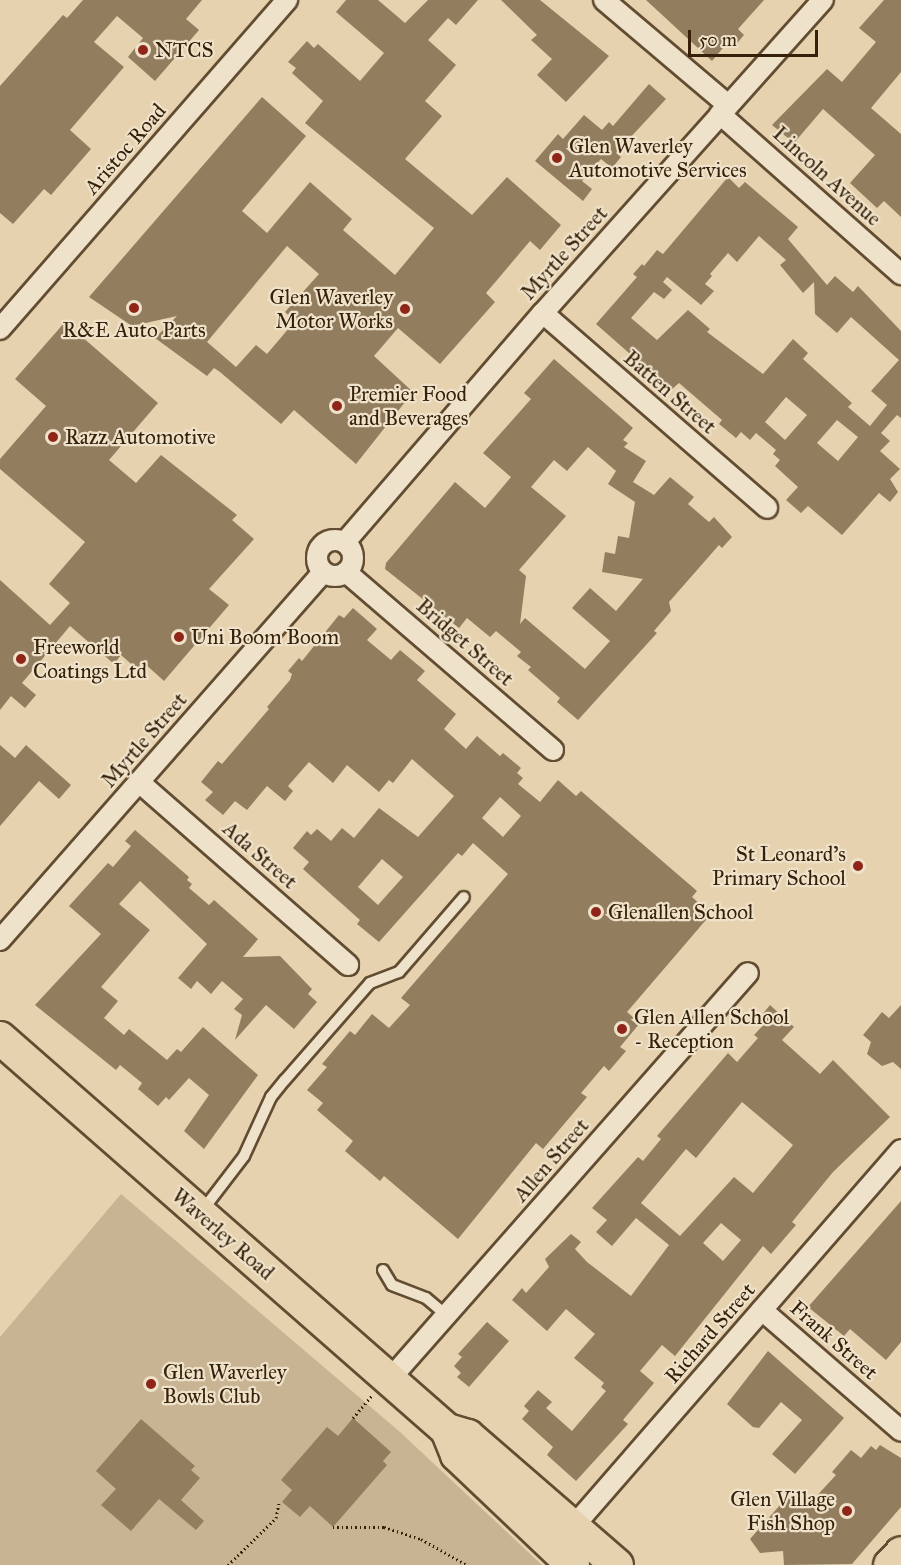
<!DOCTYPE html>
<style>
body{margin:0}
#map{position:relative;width:901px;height:1565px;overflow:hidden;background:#e6d2ae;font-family:"IM FELL Great Primer",serif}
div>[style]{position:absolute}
.green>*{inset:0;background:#c8b492}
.building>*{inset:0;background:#927d5f}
.path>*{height:3px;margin-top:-1.5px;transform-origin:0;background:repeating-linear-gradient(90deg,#362009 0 1.5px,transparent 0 4.5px)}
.roads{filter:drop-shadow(2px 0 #624c32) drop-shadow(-2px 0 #624c32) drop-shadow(0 2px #624c32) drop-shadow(0 -2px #624c32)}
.service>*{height:10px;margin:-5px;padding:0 5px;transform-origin:5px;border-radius:5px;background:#efe2ca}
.minor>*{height:20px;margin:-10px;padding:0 10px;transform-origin:10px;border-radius:10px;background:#efe2ca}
.minor>.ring{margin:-10px;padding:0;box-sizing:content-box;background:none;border:20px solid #efe2ca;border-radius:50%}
.primary>*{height:32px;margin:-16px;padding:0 16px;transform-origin:16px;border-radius:16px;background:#e6d2ae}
.trunk>*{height:33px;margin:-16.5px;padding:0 16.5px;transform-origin:16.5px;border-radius:16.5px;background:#e6d2ae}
.dots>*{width:16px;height:16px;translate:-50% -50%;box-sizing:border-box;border:3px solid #efe2ca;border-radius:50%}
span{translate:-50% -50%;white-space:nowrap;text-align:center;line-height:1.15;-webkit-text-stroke:4.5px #efe2ca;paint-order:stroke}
.poi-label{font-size:21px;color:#362009}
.left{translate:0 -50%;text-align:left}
.right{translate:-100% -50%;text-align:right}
.street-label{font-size:21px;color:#362009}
.scale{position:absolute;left:688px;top:30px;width:130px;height:27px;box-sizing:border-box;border:3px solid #362009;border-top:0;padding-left:8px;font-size:18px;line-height:21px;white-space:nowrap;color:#362009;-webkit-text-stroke:4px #efe2ca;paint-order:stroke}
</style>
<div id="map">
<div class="green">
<i style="clip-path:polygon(121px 1194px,400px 1432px,542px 1565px,0 1565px,0 1337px)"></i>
</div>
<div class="building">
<i style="clip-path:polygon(83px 0,202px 0,186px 19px,199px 30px,155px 81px,128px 57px,143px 38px,117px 16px,94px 42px,124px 67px,70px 130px,91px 149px,51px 195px,44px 189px,13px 224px,0 213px,0 86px,63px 15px,67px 18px)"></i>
<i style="clip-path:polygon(evenodd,346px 0,378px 0,405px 23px,428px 0,478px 0,456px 25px,448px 18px,428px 40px,456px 65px,425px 101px,442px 116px,405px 159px,472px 215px,507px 177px,561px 225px,540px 250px,530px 241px,486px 293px,495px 302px,440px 364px,398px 328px,374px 356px,413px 392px,356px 464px,294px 410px,281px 424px,220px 372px,214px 368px,207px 376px,155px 338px,177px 316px,132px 326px,89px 297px,262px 97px,306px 136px,242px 211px,267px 233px,310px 182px,352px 219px,343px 230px,395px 275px,434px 228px,305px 123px,323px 101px,292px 73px,296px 68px,288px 62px,307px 41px,314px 48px,318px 44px,360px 81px,384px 53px,336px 12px,346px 0,287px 246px,319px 274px,285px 312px,295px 321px,267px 354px,256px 345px,236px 367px,207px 342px,287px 246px)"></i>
<i style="clip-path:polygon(501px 0,540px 0,609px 56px,566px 102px,537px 75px,552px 59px,531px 40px,537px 35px)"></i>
<i style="clip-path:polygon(646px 0,764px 0,738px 29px,744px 35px,733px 48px,727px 43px,712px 61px)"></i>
<i style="clip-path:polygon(884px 0,901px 0,901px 72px,871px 108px,901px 134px,901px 217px,884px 201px,877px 208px,850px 183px,875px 155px,823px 109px,794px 143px,772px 125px,827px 69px,842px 82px,876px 42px,859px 28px)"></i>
<i style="clip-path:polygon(649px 84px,666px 99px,616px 153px,621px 157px,612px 168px,601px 159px,582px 181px,592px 189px,583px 201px,535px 161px,558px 134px,563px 139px,584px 115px,602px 130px,609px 122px,613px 126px)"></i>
<i style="clip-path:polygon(evenodd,728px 177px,739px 188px,745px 182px,798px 227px,788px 239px,827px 285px,835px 276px,853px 292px,858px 286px,901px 331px,901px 418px,897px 415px,881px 433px,890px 441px,880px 451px,900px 469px,890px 479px,898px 492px,890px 502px,879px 493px,842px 535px,808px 506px,801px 513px,786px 500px,798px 487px,775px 466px,780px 460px,773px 454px,776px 450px,756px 433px,750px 440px,741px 432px,736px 438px,719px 424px,722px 420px,679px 383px,671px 390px,596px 324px,637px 277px,633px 274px,642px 264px,644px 266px,657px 250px,663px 254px,728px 177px,759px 236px,786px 260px,780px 265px,803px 293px,814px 282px,815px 314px,837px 333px,851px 317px,899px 360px,871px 391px,887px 405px,870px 426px,848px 407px,852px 403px,803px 359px,808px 353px,793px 339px,763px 374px,707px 332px,710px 329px,688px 310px,657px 340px,631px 318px,654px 292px,664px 299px,672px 290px,663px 282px,667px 277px,701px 305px,714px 291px,705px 284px,712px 276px,710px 274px,728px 253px,737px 262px,759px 236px,728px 177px,786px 397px,807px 415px,785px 440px,765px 422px,786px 397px,728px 177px,837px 420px,858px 437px,838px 461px,817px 443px,837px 420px)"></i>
<i style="clip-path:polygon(65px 322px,158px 403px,109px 460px,136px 483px,161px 455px,237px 515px,232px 520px,254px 539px,209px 589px,229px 605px,164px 681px,144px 663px,138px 670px,121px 655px,114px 664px,70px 626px,22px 683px,36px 695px,25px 708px,11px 696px,0 710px,0 580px,50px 625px,70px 603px,49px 584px,85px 542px,0 469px,0 459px,46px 406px,15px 379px)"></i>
<i style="clip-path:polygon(evenodd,554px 359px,633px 428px,623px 440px,628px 443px,624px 447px,646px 461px,633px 482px,654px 495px,670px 477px,694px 497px,688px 504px,709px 522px,714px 517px,732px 537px,722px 548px,719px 545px,669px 602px,671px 611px,654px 631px,657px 633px,578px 720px,557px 702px,560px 698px,528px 670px,531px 667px,517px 656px,521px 652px,496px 631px,490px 637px,467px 618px,459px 628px,385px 569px,386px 563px,455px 482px,485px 508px,511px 477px,483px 453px,531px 399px,524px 393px,554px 359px,588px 447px,616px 471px,608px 484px,635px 502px,629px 538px,618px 536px,615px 554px,605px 552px,602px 572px,643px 579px,616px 611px,590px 588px,572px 608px,610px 641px,585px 669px,525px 618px,520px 624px,526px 576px,519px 570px,566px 516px,531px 487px,554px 460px,567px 471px,588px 447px)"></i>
<i style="clip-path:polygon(evenodd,353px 608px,377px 629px,367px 640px,391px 660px,400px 650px,425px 671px,417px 680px,456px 714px,444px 729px,466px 749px,477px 736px,500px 756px,503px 753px,521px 768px,517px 773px,523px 778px,518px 784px,540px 802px,558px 780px,576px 796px,581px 791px,697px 891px,692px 897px,711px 914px,627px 1012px,640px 1023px,620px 1047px,626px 1051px,609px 1071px,604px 1066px,581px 1093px,587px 1097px,543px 1149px,536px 1143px,458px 1239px,384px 1176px,380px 1181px,345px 1151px,353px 1141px,317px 1110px,323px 1103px,307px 1090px,327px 1067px,322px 1064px,350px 1031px,355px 1035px,372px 1014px,389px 1028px,410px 1005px,401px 998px,508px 874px,473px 843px,462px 856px,458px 853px,379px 942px,357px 924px,360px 920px,303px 869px,309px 862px,293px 848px,307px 831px,311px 835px,317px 829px,331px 841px,342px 828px,354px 838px,379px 808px,418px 837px,454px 796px,412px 759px,393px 783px,389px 780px,379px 792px,347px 765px,333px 783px,309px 762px,288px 786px,293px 791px,285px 801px,267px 786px,247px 810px,235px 801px,223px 815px,205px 800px,213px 792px,201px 782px,218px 761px,222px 764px,269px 709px,267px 707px,290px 680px,292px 674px,288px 671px,299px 658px,302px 661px,339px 615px,344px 618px,353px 608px,500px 797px,521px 816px,503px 837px,482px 818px,500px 797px,353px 608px,382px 859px,403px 877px,378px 905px,358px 887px,382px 859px)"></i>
<i style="clip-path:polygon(0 745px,15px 758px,26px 745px,71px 785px,59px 799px,39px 781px,0 826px)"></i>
<i style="clip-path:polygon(135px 830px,189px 877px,187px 880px,192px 884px,189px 888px,209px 905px,214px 900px,258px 939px,243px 957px,280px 956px,312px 989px,308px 994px,317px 1002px,294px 1029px,266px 1005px,235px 1040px,242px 1015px,234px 1009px,243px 999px,222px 981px,211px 994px,197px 981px,191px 989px,178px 978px,207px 944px,140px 881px,119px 904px,150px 930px,101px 987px,118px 1001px,104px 1018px,124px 1035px,129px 1029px,167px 1060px,177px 1049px,181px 1052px,203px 1027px,258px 1075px,204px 1149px,184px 1131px,209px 1095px,189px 1078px,169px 1100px,166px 1097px,158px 1106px,138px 1089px,142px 1083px,120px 1065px,116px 1070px,35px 1005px,101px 934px,69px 906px,108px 863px,113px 867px,131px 846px,125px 841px)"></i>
<i style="clip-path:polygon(evenodd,770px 1005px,794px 1027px,782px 1040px,820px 1074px,833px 1060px,890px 1117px,833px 1172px,792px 1222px,796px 1225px,771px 1254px,763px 1246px,675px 1356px,662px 1345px,640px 1371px,654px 1383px,623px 1420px,628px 1424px,576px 1481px,547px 1455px,553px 1447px,522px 1419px,529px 1411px,524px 1406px,538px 1390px,552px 1402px,546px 1408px,572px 1431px,606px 1391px,601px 1387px,604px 1383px,574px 1358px,595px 1334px,566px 1309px,547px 1331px,512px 1300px,522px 1288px,526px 1293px,549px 1267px,545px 1259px,571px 1234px,581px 1242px,575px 1249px,587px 1262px,631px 1296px,669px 1245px,636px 1218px,612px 1246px,596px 1232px,607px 1220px,592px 1208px,638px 1157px,643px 1161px,661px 1139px,657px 1136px,728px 1053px,737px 1062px,758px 1038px,754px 1035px,767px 1021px,761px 1016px,770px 1005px,742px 1102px,793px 1145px,753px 1193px,734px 1177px,680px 1236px,641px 1203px,686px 1149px,696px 1158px,742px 1102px,770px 1005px,721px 1223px,741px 1240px,723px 1261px,703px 1243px,721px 1223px)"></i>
<i style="clip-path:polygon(901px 1005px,901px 1069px,893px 1062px,882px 1066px,867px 1054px,871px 1042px,863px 1035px,882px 1012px,889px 1018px)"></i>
<i style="clip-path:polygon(901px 1201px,901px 1342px,886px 1360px,850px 1329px,844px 1336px,808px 1307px)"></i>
<i style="clip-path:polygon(487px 1322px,509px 1341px,469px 1387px,457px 1377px,461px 1373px,454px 1366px,462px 1357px,458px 1354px)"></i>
<i style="clip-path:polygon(768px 1351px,844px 1418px,795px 1474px,772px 1454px,802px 1420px,781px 1402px,759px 1428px,753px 1427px,727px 1404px)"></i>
<i style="clip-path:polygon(353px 1418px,391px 1452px,383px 1461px,387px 1465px,333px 1527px,310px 1506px,300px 1517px,282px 1502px,292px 1490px,281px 1480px,327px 1427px,338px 1436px)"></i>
<i style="clip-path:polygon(141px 1419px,195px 1466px,191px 1470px,200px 1478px,181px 1500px,204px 1521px,196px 1530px,159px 1499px,131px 1531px,101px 1505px,116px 1489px,96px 1471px)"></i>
<i style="clip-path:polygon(880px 1445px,901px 1458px,901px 1507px,852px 1564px,784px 1565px,783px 1551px,760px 1553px,750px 1539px,788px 1496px,800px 1491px,812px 1501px,836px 1475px,832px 1472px,851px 1450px,861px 1458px,871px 1446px,876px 1450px)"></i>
</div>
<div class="path">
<i style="left:353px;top:1418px;width:30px;rotate:-50deg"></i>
<i style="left:333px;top:1527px;width:51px"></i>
<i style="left:384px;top:1527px;width:39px;rotate:18deg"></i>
<i style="left:421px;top:1539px;width:53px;rotate:29.5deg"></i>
<i style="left:228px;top:1565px;width:67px;rotate:-44.4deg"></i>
<i style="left:276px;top:1518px;width:15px;rotate:-79deg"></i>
</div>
<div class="roads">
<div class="service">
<i style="left:202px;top:1211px;width:69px;rotate:-52.6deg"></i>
<i style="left:244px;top:1156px;width:65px;rotate:-65.4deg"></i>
<i style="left:271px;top:1097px;width:22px;rotate:-51deg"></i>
<i style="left:285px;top:1080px;width:129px;rotate:-48.8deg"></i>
<i style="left:370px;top:983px;width:31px;rotate:-21deg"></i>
<i style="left:399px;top:972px;width:99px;rotate:-49.1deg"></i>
<i style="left:383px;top:1270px;width:17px;rotate:59deg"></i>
<i style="left:392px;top:1285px;width:36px;rotate:21deg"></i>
<i style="left:426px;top:1298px;width:26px;rotate:40deg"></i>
</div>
<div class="minor">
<i style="left:604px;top:0;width:162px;rotate:40.3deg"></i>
<i style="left:720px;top:114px;width:242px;rotate:41.5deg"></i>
<i style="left:543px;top:313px;width:297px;rotate:41deg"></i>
<i style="left:0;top:329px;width:437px;rotate:-48.9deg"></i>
<i class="ring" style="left:317px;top:540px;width:16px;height:16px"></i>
<i style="left:345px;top:542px;width:303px;rotate:-49.2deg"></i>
<i style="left:543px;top:313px;width:420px;rotate:-48.2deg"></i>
<i style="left:346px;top:572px;width:273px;rotate:40.7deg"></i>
<i style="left:139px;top:782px;width:278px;rotate:41.2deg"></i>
<i style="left:0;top:940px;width:490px;rotate:-48.7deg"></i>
<i style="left:762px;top:1310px;width:184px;rotate:41deg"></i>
<i style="left:390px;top:1379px;width:541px;rotate:-48.6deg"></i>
<i style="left:566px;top:1535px;width:510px;rotate:-48.97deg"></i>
</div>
<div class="primary">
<i style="left:0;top:1038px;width:595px;rotate:41.25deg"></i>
<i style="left:447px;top:1430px;width:22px;rotate:16deg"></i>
<i style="left:468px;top:1436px;width:197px;rotate:40.9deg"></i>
<i style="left:447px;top:1430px;width:27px;rotate:68deg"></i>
<i style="left:457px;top:1455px;width:160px;rotate:43.5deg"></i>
</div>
<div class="trunk">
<i style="left:890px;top:1565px;width:16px;rotate:-47deg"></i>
</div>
</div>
<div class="dots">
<i style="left:143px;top:50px;background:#8f2418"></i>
<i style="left:557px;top:158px;background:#8f2418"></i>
<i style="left:134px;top:308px;background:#8f2418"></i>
<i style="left:405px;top:309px;background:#8f2418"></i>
<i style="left:337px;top:406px;background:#8f2418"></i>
<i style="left:53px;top:437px;background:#8f2418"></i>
<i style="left:179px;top:637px;background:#8f2418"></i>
<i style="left:21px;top:659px;background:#8f2418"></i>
<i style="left:858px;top:866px;background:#8f2418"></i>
<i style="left:596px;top:912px;background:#8f2418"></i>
<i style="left:622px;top:1029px;background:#8f2418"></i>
<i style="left:151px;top:1384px;background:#8f2418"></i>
<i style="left:847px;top:1511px;background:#8f2418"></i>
</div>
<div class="poi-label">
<span class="left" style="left:155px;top:50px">NTCS</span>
<span class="left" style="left:569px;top:158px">Glen Waverley<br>Automotive Services</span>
<span class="right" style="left:393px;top:309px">Glen Waverley<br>Motor Works</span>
<span style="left:134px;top:330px">R&amp;E Auto Parts</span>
<span class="left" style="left:349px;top:406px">Premier Food<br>and Beverages</span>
<span class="left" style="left:65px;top:437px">Razz Automotive</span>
<span class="left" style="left:191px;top:637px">Uni Boom Boom</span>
<span class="left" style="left:33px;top:659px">Freeworld<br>Coatings Ltd</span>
<span class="right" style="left:846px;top:866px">St Leonard's<br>Primary School</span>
<span class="left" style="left:608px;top:912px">Glenallen School</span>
<span class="left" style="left:634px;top:1029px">Glen Allen School<br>- Reception</span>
<span class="left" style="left:163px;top:1384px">Glen Waverley<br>Bowls Club</span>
<span class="right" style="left:835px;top:1511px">Glen Village<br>Fish Shop</span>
</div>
<div class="street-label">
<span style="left:125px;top:149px;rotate:-49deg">Aristoc Road</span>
<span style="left:827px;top:176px;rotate:42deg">Lincoln Avenue</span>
<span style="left:564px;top:253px;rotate:-48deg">Myrtle Street</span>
<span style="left:670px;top:392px;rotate:41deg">Batten Street</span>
<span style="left:465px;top:642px;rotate:41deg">Bridget Street</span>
<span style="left:144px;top:740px;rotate:-49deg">Myrtle Street</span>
<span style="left:260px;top:855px;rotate:41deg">Ada Street</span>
<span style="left:551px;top:1160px;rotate:-49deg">Allen Street</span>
<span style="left:223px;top:1234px;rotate:41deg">Waverley Road</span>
<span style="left:710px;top:1333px;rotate:-49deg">Richard Street</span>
<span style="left:834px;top:1340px;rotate:41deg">Frank Street</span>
</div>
<div class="scale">50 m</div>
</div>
